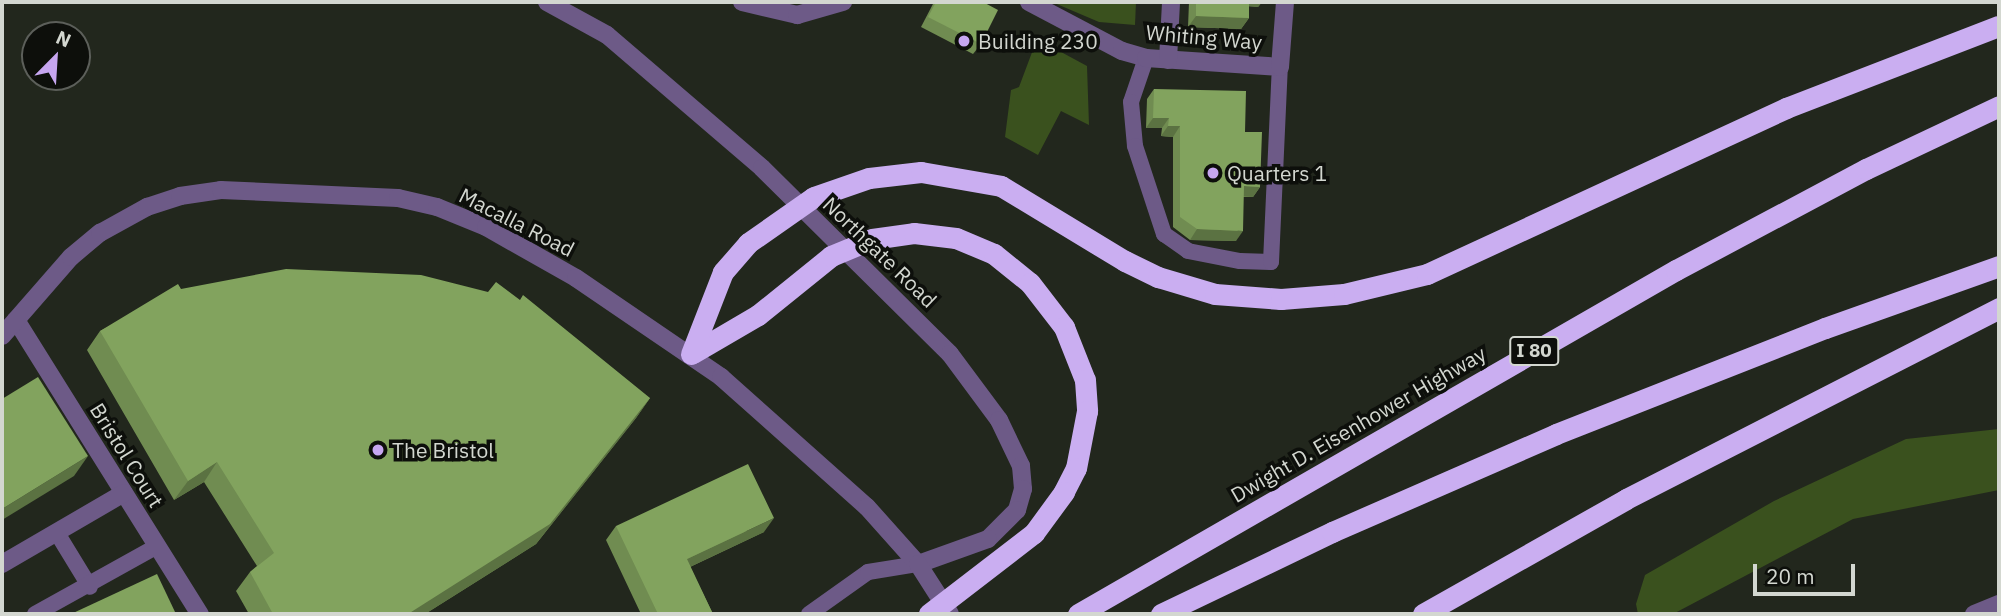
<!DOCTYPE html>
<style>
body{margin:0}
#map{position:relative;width:2001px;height:616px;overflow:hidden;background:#22271d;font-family:"IBM Plex Sans",sans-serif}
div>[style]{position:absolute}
.green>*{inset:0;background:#3a511e}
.service>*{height:16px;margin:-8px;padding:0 8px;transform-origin:8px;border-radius:8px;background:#6d5a87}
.minor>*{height:18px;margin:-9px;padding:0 9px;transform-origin:9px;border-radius:9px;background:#6d5a87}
.tertiary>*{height:18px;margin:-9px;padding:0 9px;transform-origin:9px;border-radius:9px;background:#6d5a87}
.motorway>*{height:21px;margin:-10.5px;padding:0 10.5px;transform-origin:10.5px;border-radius:10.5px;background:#caaef1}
.wall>*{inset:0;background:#708c51}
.shaded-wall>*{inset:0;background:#5b7242}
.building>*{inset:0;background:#82a35e}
.dots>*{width:19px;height:19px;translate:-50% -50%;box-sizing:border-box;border:4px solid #0d0f0b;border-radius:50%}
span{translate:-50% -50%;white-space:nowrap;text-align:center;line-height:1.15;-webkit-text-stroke:7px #0d0f0b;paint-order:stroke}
.shield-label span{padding:2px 5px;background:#0d0f0b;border:2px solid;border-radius:5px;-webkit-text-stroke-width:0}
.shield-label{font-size:19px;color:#d3d7d0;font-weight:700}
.street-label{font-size:21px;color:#d3d7d0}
.poi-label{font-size:21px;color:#d3d7d0}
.left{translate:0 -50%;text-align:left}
.frame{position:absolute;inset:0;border:4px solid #d3d7d0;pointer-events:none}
.north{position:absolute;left:21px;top:21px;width:70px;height:70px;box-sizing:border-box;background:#0d0f0b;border:2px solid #5c5f5a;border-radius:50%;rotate:24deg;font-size:19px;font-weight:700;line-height:28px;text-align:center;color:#d3d7d0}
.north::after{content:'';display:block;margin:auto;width:24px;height:32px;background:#c6a6f0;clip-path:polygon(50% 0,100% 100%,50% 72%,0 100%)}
.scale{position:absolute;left:1753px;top:564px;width:102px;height:32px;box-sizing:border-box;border:4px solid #d3d7d0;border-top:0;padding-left:9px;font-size:21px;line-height:24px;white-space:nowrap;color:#d3d7d0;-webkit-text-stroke:5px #0d0f0b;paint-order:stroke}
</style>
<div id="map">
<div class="green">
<i style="clip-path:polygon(1052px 2px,1136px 2px,1135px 25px,1099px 22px)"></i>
<i style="clip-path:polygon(1037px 39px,1087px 66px,1089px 125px,1061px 111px,1038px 155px,1005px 137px,1011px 90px,1019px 87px)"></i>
<i style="clip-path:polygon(1999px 429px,1999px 490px,1853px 519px,1673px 614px,1638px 614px,1636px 604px,1645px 575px,1774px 501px,1906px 439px)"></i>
</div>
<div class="service">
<i style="left:1146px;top:58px;width:46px;rotate:108.8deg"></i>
<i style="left:1131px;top:102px;width:44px;rotate:84.8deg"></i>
<i style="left:1135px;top:146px;width:93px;rotate:71.8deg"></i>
<i style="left:1164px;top:234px;width:29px;rotate:35deg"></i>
<i style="left:1188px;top:251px;width:53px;rotate:10.9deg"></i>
<i style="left:1240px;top:261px;width:31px;rotate:2deg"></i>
<i style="left:1271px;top:262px;width:195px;rotate:-87.4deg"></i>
<i style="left:57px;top:533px;width:63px;rotate:58.6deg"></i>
<i style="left:35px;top:614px;width:140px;rotate:-29.1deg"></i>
<i style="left:809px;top:614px;width:72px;rotate:-35.4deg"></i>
<i style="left:868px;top:572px;width:51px;rotate:-9.1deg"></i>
</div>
<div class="minor">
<i style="left:547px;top:2px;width:68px;rotate:28.8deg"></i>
<i style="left:607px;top:35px;width:204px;rotate:40.6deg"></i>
<i style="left:762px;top:168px;width:264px;rotate:44.7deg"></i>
<i style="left:950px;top:354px;width:82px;rotate:53.4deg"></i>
<i style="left:999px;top:420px;width:51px;rotate:64.4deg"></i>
<i style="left:1021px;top:466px;width:23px;rotate:85deg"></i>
<i style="left:1023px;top:489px;width:22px;rotate:106deg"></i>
<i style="left:1017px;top:510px;width:41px;rotate:135deg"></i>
<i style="left:988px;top:539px;width:74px;rotate:160.3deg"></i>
<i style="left:742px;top:2px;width:57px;rotate:13.3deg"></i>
<i style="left:797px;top:15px;width:48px;rotate:-15.8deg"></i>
<i style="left:1029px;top:2px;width:105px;rotate:27.8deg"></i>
<i style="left:1122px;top:51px;width:25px;rotate:16deg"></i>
<i style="left:1146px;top:58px;width:134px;rotate:3.8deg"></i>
<i style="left:1280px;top:67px;width:65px;rotate:-85.6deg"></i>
<i style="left:1168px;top:60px;width:58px;rotate:-87deg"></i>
<i style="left:16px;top:320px;width:347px;rotate:58deg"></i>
<i style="left:2px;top:564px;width:141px;rotate:-30.2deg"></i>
<i style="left:1974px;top:614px;width:27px;rotate:-22deg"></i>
</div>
<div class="tertiary">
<i style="left:2px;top:336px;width:105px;rotate:-48.9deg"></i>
<i style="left:71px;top:257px;width:38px;rotate:-40deg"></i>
<i style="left:100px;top:233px;width:54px;rotate:-29deg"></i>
<i style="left:147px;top:207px;width:35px;rotate:-18deg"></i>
<i style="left:180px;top:196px;width:41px;rotate:-8.3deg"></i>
<i style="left:221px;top:190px;width:177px;rotate:2.6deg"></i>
<i style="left:398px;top:198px;width:40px;rotate:13deg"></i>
<i style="left:437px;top:207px;width:53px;rotate:22.2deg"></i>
<i style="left:486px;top:227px;width:103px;rotate:29.5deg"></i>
<i style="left:576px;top:278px;width:176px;rotate:34.3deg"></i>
<i style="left:721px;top:377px;width:195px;rotate:41.7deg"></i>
<i style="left:867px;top:507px;width:76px;rotate:48.2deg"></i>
<i style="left:918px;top:564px;width:59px;rotate:57.4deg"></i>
</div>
<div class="motorway">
<i style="left:693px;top:353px;width:75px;rotate:-30.3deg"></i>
<i style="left:758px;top:315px;width:94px;rotate:-38.9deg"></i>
<i style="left:831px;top:256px;width:44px;rotate:-22.5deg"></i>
<i style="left:872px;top:239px;width:42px;rotate:-8.1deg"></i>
<i style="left:914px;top:233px;width:42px;rotate:6.8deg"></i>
<i style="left:956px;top:238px;width:41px;rotate:22.8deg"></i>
<i style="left:994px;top:254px;width:46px;rotate:38.9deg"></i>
<i style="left:1030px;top:283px;width:56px;rotate:52.3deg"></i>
<i style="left:1064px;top:327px;width:57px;rotate:68.4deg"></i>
<i style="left:1085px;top:380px;width:31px;rotate:86deg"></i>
<i style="left:1087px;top:411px;width:58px;rotate:100.9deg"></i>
<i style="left:1076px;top:468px;width:27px;rotate:117deg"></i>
<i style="left:1064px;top:492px;width:51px;rotate:126.2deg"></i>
<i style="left:1034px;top:533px;width:133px;rotate:142.4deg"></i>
<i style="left:691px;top:354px;width:88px;rotate:-68.7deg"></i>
<i style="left:723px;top:272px;width:38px;rotate:-49deg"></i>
<i style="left:748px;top:243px;width:80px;rotate:-34.9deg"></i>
<i style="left:814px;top:197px;width:58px;rotate:-19.1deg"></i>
<i style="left:869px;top:178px;width:52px;rotate:-6.6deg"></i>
<i style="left:921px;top:172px;width:81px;rotate:9.9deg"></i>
<i style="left:1001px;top:186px;width:145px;rotate:31.2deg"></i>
<i style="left:1125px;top:261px;width:37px;rotate:26deg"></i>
<i style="left:1158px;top:277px;width:59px;rotate:16.6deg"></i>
<i style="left:1215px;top:294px;width:66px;rotate:4.3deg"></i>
<i style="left:1281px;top:299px;width:63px;rotate:-4.5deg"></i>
<i style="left:1344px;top:294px;width:85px;rotate:-13.5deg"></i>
<i style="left:1427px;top:274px;width:396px;rotate:-24.8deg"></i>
<i style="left:1786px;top:108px;width:228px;rotate:-21.1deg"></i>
<i style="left:1078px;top:614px;width:690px;rotate:-29.91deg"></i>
<i style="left:1676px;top:270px;width:215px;rotate:-28deg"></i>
<i style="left:1866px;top:169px;width:147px;rotate:-25.3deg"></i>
<i style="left:1161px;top:614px;width:190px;rotate:-25.6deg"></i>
<i style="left:1332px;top:532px;width:244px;rotate:-23.6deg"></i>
<i style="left:1556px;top:434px;width:289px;rotate:-21.5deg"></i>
<i style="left:1825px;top:328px;width:185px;rotate:-19.6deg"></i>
<i style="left:1423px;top:614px;width:233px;rotate:-29.5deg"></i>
<i style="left:1626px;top:499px;width:419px;rotate:-27.1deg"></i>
</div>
<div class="wall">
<i style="clip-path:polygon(934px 2px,983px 2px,981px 44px,973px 54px,921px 27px)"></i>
<i style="clip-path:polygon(1189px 2px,1262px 2px,1258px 7px,1249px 6px,1249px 18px,1241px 29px,1188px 27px)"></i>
<i style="clip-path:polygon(1154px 89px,1245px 132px,1260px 187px,1253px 197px,1243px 197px,1236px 241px,1190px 240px,1173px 227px,1173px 137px,1161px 136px,1162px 128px,1146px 128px,1147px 99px)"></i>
<i style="clip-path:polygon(181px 289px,650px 398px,636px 418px,536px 544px,425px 614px,249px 614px,236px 591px,250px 572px,257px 566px,204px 482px,174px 500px,87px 350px,100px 331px)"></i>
<i style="clip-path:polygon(616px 526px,764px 532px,690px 567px,713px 614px,641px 614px,606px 540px)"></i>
</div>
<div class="shaded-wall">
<i style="clip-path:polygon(1245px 2px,1262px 2px,1258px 7px,1242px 6px)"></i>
<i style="clip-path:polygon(1196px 16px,1249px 18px,1241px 29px,1188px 27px)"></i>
<i style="clip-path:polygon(1153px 118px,1169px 118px,1162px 128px,1146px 128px)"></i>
<i style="clip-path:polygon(1168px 126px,1180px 126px,1173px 137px,1161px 136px)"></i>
<i style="clip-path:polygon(1244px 186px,1260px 187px,1253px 197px,1236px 196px)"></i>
<i style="clip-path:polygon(1197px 229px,1243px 231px,1236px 241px,1190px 240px)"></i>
<i style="clip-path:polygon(650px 398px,636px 418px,536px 544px,425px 614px,408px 614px)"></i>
<i style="clip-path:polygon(88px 456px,74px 476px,2px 520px,2px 509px)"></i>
<i style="clip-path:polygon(217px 462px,204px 482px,174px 500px,188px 481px)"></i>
<i style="clip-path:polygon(774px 518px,764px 532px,677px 573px,687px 559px)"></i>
</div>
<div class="building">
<i style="clip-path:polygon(936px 2px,983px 2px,998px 10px,981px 44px,928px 17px)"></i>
<i style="clip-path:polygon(1196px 2px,1249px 2px,1249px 18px,1196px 16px)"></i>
<i style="clip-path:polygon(1154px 89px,1246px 91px,1245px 132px,1262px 132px,1260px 187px,1244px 186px,1243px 231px,1197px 229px,1180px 217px,1180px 126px,1168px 126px,1169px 118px,1153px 118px)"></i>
<i style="clip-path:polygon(286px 269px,421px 275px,488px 292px,496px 282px,520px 300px,523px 295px,650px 398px,550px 524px,408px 614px,273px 614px,250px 572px,274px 553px,217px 462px,188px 481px,100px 331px,178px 284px,181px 289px)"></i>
<i style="clip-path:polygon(38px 377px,88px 456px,2px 509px,2px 399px)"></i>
<i style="clip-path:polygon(748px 464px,774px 518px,687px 559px,713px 614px,658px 614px,616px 526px)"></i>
<i style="clip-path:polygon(157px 574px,176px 614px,71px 614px)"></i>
</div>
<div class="dots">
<i style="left:964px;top:41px;background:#c6a6f0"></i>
<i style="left:1213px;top:173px;background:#c6a6f0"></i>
<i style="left:378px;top:450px;background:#c6a6f0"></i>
</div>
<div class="shield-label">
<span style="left:1534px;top:351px">I 80</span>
</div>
<div class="street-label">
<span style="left:1204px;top:37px;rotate:5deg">Whiting Way</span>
<span style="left:517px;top:222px;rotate:27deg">Macalla Road</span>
<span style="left:880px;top:252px;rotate:44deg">Northgate Road</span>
<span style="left:1358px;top:424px;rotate:-30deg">Dwight D. Eisenhower Highway</span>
<span style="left:127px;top:455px;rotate:58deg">Bristol Court</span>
</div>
<div class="poi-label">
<span class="left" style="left:978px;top:41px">Building 230</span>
<span class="left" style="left:1227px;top:173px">Quarters 1</span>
<span class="left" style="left:392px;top:450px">The Bristol</span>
</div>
<div class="frame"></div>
<div class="north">N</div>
<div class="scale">20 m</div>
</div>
